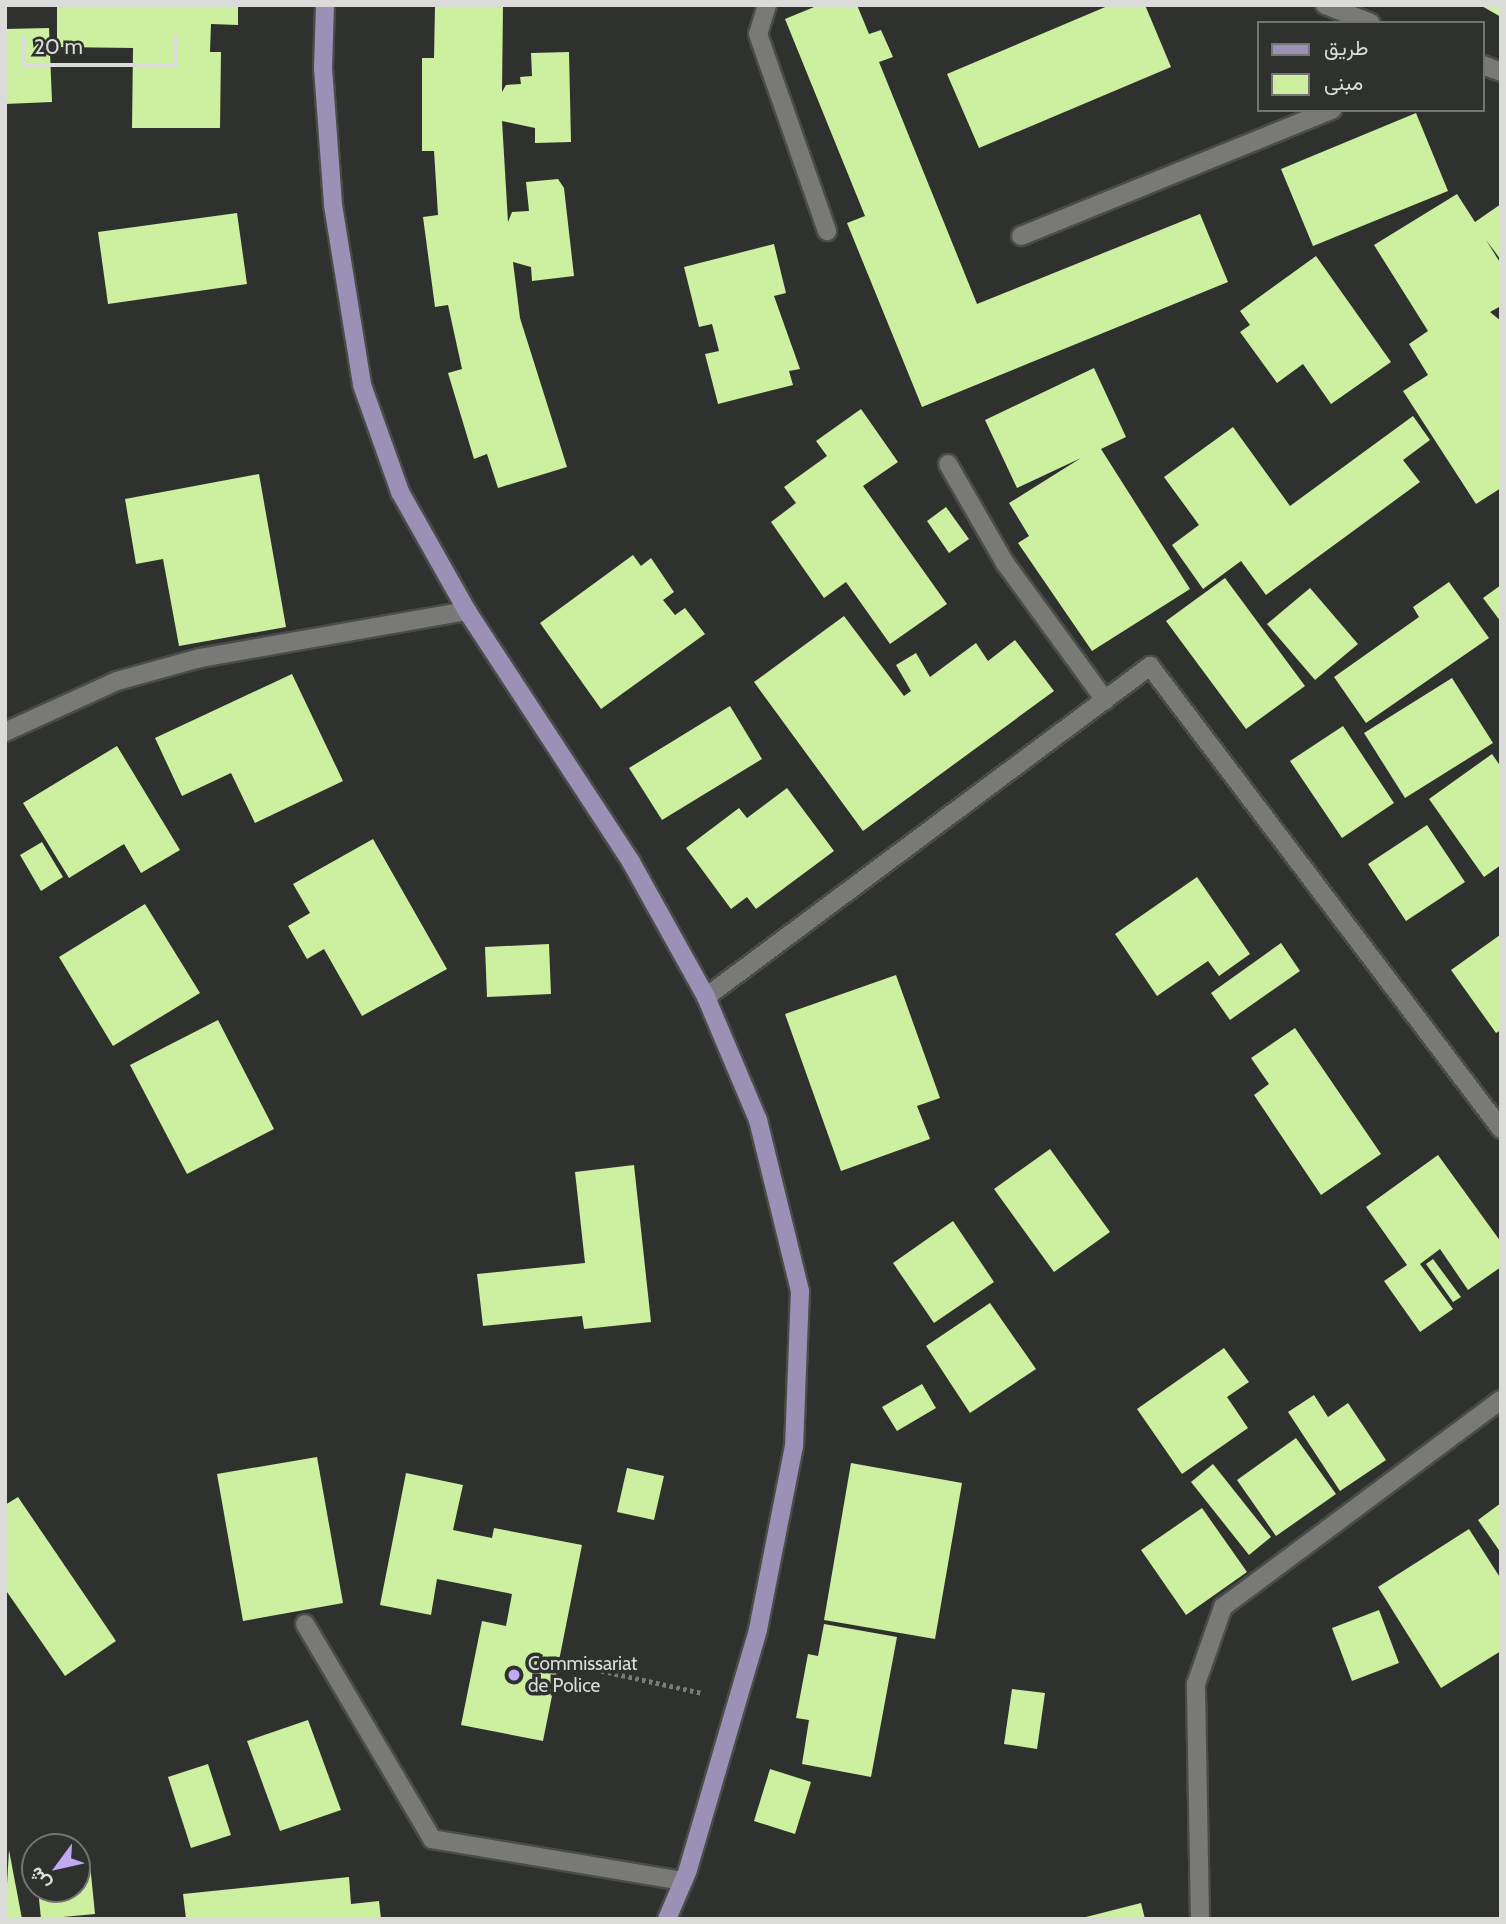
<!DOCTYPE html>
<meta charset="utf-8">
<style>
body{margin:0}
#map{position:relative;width:1506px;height:1924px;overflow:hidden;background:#2f312e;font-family:Cabin,Vazirmatn,sans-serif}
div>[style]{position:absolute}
.building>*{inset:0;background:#ccefa0}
.path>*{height:4.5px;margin-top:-2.25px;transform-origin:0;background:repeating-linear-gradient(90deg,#7a7c79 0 3.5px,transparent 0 7px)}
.roads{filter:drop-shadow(2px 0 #4a4c49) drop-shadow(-2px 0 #4a4c49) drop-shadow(0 2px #4a4c49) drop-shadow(0 -2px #4a4c49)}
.lane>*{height:18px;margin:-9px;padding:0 9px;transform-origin:9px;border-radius:9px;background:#797a77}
.street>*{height:18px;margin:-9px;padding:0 9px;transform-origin:9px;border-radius:9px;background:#797a77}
.primary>*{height:18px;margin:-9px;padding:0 9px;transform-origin:9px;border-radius:9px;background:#9b90b5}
.dots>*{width:19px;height:19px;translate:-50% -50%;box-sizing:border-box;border:4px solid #2f312e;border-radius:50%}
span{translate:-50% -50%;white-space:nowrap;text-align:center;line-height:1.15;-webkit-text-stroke:7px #2f312e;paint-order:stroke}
.poi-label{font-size:19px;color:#dbdcda}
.left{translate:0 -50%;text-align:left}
.frame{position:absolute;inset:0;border:7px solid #dbdcda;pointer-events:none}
.legend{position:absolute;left:1257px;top:21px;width:228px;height:91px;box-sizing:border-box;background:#2f312e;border:2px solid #747573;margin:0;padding:9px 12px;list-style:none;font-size:21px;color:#dbdcda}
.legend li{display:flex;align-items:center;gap:14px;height:35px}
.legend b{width:35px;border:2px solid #747573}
.north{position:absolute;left:21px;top:1833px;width:70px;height:70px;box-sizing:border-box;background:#2f312e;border:2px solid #747573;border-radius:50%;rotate:237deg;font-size:19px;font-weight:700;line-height:28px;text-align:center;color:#dbdcda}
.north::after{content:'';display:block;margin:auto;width:24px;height:32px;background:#c0a8f3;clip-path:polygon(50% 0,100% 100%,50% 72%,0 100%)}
.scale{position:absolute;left:21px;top:35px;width:156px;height:32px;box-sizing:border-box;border:4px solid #dbdcda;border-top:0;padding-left:9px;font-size:21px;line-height:24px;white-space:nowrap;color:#dbdcda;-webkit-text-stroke:5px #2f312e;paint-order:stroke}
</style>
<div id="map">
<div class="building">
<i style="clip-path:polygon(57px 5px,238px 5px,238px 25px,211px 24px,210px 52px,221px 52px,220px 128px,132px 128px,133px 48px,57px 47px)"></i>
<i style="clip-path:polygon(435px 5px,503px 5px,502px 92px,506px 85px,521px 84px,520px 77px,532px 76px,531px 53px,569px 52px,571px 142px,535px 143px,535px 128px,502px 121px,508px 222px,512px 212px,529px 211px,526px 182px,558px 179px,564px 188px,574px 276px,532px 281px,531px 267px,513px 262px,520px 318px,567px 467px,498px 488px,487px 454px,474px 459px,448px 373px,462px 369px,448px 305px,435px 307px,423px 217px,438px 215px,434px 151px,422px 151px,422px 58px,434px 58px)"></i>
<i style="clip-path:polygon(819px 5px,857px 5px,869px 34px,881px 30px,893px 57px,879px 62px,977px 304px,1200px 214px,1228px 282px,922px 407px,847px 223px,865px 216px,785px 19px)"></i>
<i style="clip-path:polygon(1110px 5px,1145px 5px,1171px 67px,979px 148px,947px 74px)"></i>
<i style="clip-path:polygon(1480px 5px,1501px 5px,1501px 17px)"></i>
<i style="clip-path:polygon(49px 28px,52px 102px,5px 104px,5px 29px)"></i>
<i style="clip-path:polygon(1416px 113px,1448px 191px,1313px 246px,1281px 169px)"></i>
<i style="clip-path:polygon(1457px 194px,1475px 222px,1501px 204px,1501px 260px,1486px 240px,1501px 264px,1501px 306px,1490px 312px,1501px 321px,1501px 488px,1476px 504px,1403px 391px,1428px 375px,1409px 344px,1428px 331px,1374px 245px)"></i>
<i style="clip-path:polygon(237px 213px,247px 284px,108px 304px,98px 232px)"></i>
<i style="clip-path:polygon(774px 244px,786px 293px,774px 296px,800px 369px,789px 371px,793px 385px,718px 404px,705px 354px,719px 351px,712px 324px,699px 327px,684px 267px)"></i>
<i style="clip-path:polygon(1316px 256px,1391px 362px,1331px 404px,1303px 364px,1277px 383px,1240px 332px,1250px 325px,1240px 311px)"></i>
<i style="clip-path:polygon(1094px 368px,1126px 437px,1101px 449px,1190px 589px,1092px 651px,1018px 543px,1029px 536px,1009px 503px,1081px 458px,1017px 488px,985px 420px)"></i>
<i style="clip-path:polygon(861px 409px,898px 462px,863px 486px,947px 604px,890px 644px,846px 582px,824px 598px,771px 522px,796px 503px,784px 487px,827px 456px,816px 441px)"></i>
<i style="clip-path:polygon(1413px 416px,1430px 440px,1403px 460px,1420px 482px,1266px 595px,1241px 561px,1203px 589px,1172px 545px,1199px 525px,1164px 477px,1233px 427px,1290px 506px)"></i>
<i style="clip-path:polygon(259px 474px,286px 627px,179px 646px,163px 559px,136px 564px,125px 499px)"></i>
<i style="clip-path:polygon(946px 507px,969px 539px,949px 553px,927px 521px)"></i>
<i style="clip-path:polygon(633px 555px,641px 566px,651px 558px,674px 592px,663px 600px,675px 615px,685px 608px,705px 634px,601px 709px,540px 623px)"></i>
<i style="clip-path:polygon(1225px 578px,1305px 686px,1246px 729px,1166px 621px)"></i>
<i style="clip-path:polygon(1449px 582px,1489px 638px,1366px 723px,1334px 677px,1419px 617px,1413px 607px)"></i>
<i style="clip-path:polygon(1501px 585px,1501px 622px,1483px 598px)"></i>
<i style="clip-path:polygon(1310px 588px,1358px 644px,1315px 680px,1267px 624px)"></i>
<i style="clip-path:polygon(844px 616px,904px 696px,911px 691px,896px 665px,916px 653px,930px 677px,976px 643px,988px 661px,1015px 640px,1054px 691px,863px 831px,754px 682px)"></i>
<i style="clip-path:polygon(292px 674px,343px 781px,255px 823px,231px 773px,182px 796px,155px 738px)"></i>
<i style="clip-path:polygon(1452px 678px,1493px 743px,1405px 798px,1364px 733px)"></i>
<i style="clip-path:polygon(730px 706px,762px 759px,662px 820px,629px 768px)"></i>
<i style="clip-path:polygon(1343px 726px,1394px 803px,1342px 838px,1290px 761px)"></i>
<i style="clip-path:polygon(117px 746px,180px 850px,141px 873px,124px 844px,69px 878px,23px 803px)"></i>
<i style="clip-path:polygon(1492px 754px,1501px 767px,1501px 865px,1484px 877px,1429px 799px)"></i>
<i style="clip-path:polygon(787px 788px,834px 851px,756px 909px,747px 897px,731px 909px,686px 848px,739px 808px,747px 818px)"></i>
<i style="clip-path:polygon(1427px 825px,1465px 882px,1406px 921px,1368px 864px)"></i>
<i style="clip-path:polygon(373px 839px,447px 969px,362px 1016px,324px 949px,307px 959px,288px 926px,310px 913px,293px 884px)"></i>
<i style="clip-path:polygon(42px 842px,63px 877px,41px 891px,20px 855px)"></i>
<i style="clip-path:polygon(1197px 877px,1250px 954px,1219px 976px,1208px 961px,1157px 996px,1115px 934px)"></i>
<i style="clip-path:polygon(145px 904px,200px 993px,113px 1046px,59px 957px)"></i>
<i style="clip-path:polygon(1500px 935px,1501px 1030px,1496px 1033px,1451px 970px)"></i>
<i style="clip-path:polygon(1281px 943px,1300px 971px,1230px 1020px,1211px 993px)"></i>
<i style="clip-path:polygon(549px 944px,551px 994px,487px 997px,485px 947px)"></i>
<i style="clip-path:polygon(896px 975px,940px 1098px,917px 1106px,930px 1139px,841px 1171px,785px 1014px)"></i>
<i style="clip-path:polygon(218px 1020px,274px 1129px,187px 1174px,130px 1065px)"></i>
<i style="clip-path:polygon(1295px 1028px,1381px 1154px,1321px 1195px,1254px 1095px,1269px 1084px,1251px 1058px)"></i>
<i style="clip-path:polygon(1050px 1149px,1110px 1232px,1054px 1272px,994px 1189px)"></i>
<i style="clip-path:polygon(1438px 1155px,1501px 1242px,1501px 1267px,1468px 1290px,1440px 1249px,1420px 1264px,1453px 1309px,1420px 1332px,1384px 1281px,1407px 1265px,1366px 1207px)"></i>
<i style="clip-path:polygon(634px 1165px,651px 1322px,584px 1329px,582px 1316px,483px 1326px,477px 1274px,585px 1263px,575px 1172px)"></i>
<i style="clip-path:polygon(953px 1221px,994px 1282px,934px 1323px,893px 1263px)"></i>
<i style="clip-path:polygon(1433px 1259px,1461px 1297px,1453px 1302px,1426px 1264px)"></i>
<i style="clip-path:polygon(990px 1303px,1036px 1369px,970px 1413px,926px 1346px)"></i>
<i style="clip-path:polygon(1224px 1348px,1249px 1382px,1227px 1397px,1248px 1428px,1182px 1474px,1137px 1409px)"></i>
<i style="clip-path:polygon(922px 1384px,936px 1408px,897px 1431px,882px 1407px)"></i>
<i style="clip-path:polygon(1314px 1395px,1328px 1417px,1348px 1403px,1386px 1460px,1340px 1491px,1288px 1412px)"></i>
<i style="clip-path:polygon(1296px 1438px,1336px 1494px,1276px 1536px,1237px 1480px)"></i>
<i style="clip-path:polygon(317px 1457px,343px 1603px,243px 1621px,217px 1474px)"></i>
<i style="clip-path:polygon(851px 1463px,962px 1483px,935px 1639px,824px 1620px)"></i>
<i style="clip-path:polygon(1213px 1464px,1271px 1537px,1249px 1555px,1191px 1482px)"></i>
<i style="clip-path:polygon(627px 1468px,664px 1476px,654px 1520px,617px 1512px)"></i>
<i style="clip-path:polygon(406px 1473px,463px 1485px,453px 1530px,492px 1538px,494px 1528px,582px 1545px,543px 1741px,461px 1725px,482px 1621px,506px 1626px,512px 1594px,437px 1579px,431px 1615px,380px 1605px)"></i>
<i style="clip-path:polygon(18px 1497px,116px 1641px,65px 1676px,5px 1589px,5px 1505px)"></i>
<i style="clip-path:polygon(1501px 1503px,1501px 1553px,1478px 1520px)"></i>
<i style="clip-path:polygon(1202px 1508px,1247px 1572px,1186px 1615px,1141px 1550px)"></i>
<i style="clip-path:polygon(1469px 1529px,1501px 1579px,1501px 1651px,1441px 1688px,1378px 1587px)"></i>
<i style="clip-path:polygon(1379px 1610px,1399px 1663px,1352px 1681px,1332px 1628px)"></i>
<i style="clip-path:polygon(824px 1624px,897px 1637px,871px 1777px,802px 1764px,809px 1720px,796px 1718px,808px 1654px,818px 1656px)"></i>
<i style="clip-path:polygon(1012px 1689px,1045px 1693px,1037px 1749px,1004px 1744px)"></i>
<i style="clip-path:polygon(308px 1720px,341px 1810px,280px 1831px,247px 1741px)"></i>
<i style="clip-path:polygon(208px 1764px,231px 1835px,191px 1848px,168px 1777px)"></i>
<i style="clip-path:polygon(770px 1769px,811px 1782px,795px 1834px,754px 1821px)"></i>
<i style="clip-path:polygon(9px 1850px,22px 1919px,5px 1919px)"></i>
<i style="clip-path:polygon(90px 1864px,95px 1914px,41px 1919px,38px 1889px,77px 1889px,77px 1866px)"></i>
<i style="clip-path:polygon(349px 1877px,351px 1904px,379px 1901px,381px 1919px,186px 1919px,183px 1894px)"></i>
<i style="clip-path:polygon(1141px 1903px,1145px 1919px,1082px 1919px,1082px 1918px)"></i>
</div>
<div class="path">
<i style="left:567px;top:1663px;width:138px;rotate:12.5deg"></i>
</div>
<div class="roads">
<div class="lane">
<i style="left:1021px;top:236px;width:336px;rotate:-22.1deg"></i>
<i style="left:305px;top:1624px;width:250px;rotate:59.4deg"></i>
<i style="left:432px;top:1839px;width:255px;rotate:9.5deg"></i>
</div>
<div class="street">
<i style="left:767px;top:5px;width:30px;rotate:107deg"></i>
<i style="left:758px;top:34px;width:209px;rotate:70.7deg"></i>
<i style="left:1325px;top:5px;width:49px;rotate:21.4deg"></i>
<i style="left:1483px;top:65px;width:19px;rotate:21deg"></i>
<i style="left:948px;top:464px;width:114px;rotate:60.1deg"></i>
<i style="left:1005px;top:563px;width:170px;rotate:53.9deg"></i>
<i style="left:5px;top:732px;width:123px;rotate:-24.5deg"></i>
<i style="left:117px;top:681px;width:86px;rotate:-15.5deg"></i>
<i style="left:200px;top:658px;width:271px;rotate:-10deg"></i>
<i style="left:706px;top:997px;width:554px;rotate:-36.7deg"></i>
<i style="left:1150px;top:666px;width:581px;rotate:52.83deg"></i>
<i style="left:1200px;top:1919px;width:235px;rotate:-91deg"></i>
<i style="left:1196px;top:1684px;width:82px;rotate:-70.7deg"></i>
<i style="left:1223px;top:1607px;width:347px;rotate:-36.7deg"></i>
</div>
<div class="primary">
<i style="left:325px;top:5px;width:63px;rotate:91.8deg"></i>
<i style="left:323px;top:68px;width:137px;rotate:85.8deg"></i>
<i style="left:333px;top:205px;width:182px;rotate:80.8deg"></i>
<i style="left:362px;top:385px;width:114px;rotate:70.4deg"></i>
<i style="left:400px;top:492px;width:137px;rotate:60.6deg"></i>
<i style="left:467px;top:611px;width:300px;rotate:56.8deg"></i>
<i style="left:631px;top:862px;width:154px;rotate:60.9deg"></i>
<i style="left:706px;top:997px;width:134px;rotate:67.1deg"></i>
<i style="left:758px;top:1120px;width:176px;rotate:76.2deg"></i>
<i style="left:800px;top:1291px;width:155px;rotate:92.2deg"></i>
<i style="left:794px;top:1446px;width:187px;rotate:101.1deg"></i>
<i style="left:758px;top:1630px;width:250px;rotate:106.3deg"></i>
<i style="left:688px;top:1870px;width:53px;rotate:113.2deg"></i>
</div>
</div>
<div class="dots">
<i style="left:514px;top:1675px;background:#c0a8f3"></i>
</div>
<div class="poi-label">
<span class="left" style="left:528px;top:1675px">Commissariat<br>de Police</span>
</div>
<div class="frame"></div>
<ul class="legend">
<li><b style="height:9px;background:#9b90b5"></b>طريق</li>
<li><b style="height:19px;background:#ccefa0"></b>مبنى</li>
</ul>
<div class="north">ش</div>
<div class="scale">20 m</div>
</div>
